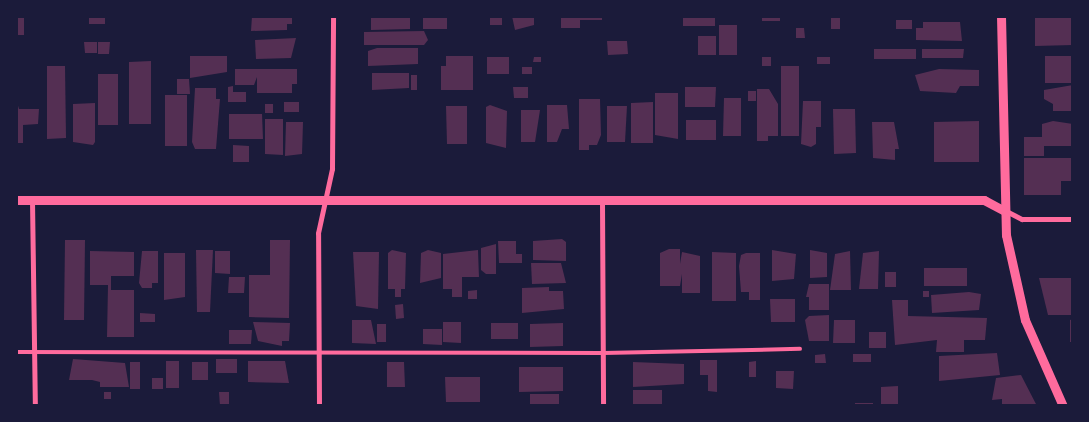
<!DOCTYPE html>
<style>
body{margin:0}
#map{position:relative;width:1089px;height:422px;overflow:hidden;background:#1b1b3a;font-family:"Noto Sans",sans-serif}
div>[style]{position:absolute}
.building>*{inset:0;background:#542f53}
.service>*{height:4px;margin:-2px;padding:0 2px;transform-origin:2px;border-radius:2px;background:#ff6b9d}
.minor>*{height:5px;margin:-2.5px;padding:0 2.5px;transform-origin:2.5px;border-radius:2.5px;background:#ff6b9d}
.tertiary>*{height:9px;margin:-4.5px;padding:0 4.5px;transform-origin:4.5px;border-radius:4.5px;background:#ff6b9d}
span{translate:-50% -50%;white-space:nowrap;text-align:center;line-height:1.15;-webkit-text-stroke:4px #1b1b3a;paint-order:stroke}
.frame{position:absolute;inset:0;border:18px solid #1b1b3a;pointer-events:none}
</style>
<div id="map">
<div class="building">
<i style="clip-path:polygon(16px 16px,24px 16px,24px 35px,16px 35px)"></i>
<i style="clip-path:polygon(89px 16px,105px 16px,105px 24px,89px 24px)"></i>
<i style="clip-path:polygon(252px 16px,292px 16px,292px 24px,287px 24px,287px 30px,251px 31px)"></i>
<i style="clip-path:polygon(371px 16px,410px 16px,410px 29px,371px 30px)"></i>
<i style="clip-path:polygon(423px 16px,447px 16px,447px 29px,423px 29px)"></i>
<i style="clip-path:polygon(490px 16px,502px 16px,502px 25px,490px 25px)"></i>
<i style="clip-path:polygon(512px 16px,534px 16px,534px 25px,515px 30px)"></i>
<i style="clip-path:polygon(561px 16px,602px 16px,602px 20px,580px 20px,580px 28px,561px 28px)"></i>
<i style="clip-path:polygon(683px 16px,715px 16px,715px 26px,683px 26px)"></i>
<i style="clip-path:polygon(762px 16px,780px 16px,780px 21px,762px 21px)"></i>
<i style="clip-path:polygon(831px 16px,840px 16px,840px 29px,831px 29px)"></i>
<i style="clip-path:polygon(1035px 18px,1073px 18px,1073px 45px,1035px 46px)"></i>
<i style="clip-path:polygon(896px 20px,912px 20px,912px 29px,896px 29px)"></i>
<i style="clip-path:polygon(923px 22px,960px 22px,962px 41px,916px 40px,916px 28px,923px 28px)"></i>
<i style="clip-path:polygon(719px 25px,737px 25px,737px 55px,719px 55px)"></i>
<i style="clip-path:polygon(796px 28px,804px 28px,805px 38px,796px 38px)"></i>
<i style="clip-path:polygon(424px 31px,428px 40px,424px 45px,364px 45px,364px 32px)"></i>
<i style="clip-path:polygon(698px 36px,716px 36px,716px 55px,698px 55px)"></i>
<i style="clip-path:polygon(296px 38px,291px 58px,256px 59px,255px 40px)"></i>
<i style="clip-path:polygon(607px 41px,627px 41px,628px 54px,608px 55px)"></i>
<i style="clip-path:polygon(84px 42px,97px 42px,97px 53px,85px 53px)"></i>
<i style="clip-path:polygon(98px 42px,110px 42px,109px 54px,98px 54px)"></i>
<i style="clip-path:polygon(377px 48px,418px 48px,418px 64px,368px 66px,368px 51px)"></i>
<i style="clip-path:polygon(874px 49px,916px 49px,916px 59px,874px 59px)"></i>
<i style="clip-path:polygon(922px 49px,964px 49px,963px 58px,922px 58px)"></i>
<i style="clip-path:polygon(190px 56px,227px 56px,227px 72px,190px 78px)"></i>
<i style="clip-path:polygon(446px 56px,473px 56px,473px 90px,441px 90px,441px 66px,446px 66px)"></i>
<i style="clip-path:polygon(1045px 56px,1073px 56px,1073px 83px,1045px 83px)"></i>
<i style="clip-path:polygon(487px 57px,509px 57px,509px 74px,487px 74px)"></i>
<i style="clip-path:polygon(534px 57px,541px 57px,541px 62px,533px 62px)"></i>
<i style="clip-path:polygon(762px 57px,771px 57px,771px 66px,762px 66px)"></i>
<i style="clip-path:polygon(817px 57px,830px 57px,830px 64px,817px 64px)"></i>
<i style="clip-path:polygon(151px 61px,151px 124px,129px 124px,129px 62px)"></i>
<i style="clip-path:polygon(47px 66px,65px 66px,66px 138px,47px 139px)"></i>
<i style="clip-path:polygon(781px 66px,799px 66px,799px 136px,781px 136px)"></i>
<i style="clip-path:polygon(522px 67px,532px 67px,532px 74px,522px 74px)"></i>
<i style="clip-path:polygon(235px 69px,297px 69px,297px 84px,292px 84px,292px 93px,257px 93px,257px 77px,254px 85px,235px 85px)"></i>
<i style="clip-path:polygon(939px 69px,979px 70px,979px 86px,960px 86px,956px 93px,920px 91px,915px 75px)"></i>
<i style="clip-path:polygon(372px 73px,409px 73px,409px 88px,372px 90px)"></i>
<i style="clip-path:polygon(98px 74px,118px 74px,118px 125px,98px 125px)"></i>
<i style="clip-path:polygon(411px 75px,417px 75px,417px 90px,411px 90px)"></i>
<i style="clip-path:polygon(177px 79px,189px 79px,190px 94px,177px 94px)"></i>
<i style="clip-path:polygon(1073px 85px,1073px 111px,1053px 111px,1053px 104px,1044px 99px,1044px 90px)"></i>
<i style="clip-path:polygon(233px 86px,233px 92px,246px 92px,246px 102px,228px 102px,228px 87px)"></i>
<i style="clip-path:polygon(513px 87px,528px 87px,528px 98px,514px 98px)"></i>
<i style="clip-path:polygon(685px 87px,716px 87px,715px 107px,685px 107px)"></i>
<i style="clip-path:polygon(195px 88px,216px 88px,216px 99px,220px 99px,216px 149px,195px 149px,192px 142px)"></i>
<i style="clip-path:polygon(757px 89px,769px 89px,778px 104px,778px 136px,768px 136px,768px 141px,757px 141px)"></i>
<i style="clip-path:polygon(748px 91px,756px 91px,756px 101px,748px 101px)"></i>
<i style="clip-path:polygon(655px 93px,678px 93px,678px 139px,655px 135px)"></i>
<i style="clip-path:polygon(165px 95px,187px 95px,187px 146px,165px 146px)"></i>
<i style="clip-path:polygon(724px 98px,741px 98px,741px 136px,723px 136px)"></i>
<i style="clip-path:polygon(16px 99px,19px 109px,39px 109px,38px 124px,23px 125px,23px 143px,16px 143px)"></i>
<i style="clip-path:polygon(579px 99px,600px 99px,601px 135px,597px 145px,589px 145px,589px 150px,579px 150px)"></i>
<i style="clip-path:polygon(803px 101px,821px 101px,821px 127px,816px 127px,816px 144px,811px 147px,801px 144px)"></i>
<i style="clip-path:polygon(284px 102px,299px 102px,299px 112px,284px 112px)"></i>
<i style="clip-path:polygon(653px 102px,653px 143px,631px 143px,631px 103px)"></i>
<i style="clip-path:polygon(95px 103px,95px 142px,93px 145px,73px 142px,73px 104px)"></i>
<i style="clip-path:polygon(265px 104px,273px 104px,273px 113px,265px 113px)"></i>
<i style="clip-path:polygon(490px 105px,507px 111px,506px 148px,486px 143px,486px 107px)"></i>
<i style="clip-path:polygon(547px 105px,567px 105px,569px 129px,562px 129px,557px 142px,547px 142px)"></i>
<i style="clip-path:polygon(446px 106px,467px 106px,467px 144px,447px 144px)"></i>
<i style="clip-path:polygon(607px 106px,627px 106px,625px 142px,607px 142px)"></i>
<i style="clip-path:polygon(833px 109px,855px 109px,856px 153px,834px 154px)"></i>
<i style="clip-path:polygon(521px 110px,540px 110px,535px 142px,521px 142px)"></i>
<i style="clip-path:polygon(229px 114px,262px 114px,263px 139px,229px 139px)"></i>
<i style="clip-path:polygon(265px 119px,283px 119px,283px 155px,265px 154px)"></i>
<i style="clip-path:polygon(686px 120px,716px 120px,716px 140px,686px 140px)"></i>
<i style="clip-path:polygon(979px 121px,979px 162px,934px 162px,934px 122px)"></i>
<i style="clip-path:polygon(1053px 121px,1073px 124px,1073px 146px,1044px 146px,1044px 156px,1024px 156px,1024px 137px,1042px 137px,1042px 124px)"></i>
<i style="clip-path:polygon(286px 122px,303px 122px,302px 154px,285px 156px)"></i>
<i style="clip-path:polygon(872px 122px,894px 122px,899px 149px,895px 149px,895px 160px,873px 158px)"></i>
<i style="clip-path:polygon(233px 145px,249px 146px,249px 162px,233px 162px)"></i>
<i style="clip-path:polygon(1024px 158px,1073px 158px,1073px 181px,1061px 181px,1061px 195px,1024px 195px)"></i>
<i style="clip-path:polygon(562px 239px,566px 242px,566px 261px,533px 260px,533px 241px)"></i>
<i style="clip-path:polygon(65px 240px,85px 240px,84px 320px,64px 320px)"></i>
<i style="clip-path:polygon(270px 240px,290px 240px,289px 318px,249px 317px,249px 275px,270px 275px)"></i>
<i style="clip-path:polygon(498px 241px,516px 241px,516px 254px,522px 254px,522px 263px,499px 263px)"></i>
<i style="clip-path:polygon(496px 244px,496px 274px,486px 274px,481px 270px,481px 248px)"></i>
<i style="clip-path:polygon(669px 249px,680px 249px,680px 264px,682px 252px,700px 256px,700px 293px,682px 293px,682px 274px,680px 286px,660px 286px,660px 253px)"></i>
<i style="clip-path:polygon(196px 250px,213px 250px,210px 312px,197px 312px)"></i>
<i style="clip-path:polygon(392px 250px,406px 253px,405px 289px,401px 289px,401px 297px,395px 297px,395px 289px,388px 289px,388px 253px)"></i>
<i style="clip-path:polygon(428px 250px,441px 253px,441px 278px,420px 283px,421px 253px)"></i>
<i style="clip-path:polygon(478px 250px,479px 277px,462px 277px,462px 297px,452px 297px,452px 289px,443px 289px,443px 254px)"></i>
<i style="clip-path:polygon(772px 250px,796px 254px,794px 279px,772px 281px)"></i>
<i style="clip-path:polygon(810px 250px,827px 253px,827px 277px,810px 278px)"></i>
<i style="clip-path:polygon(90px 251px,134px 252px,134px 276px,111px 276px,111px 290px,134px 290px,134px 337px,107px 337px,108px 285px,90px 285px)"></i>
<i style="clip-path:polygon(142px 251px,158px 251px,158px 283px,152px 283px,152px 288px,142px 288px,139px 283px)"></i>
<i style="clip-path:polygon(215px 251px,230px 251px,230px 274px,215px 273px)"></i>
<i style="clip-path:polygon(850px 251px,851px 290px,830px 290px,835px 254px)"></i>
<i style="clip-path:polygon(879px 251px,878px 289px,859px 289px,863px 253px)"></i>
<i style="clip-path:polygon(353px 252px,379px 252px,378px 309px,356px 306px)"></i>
<i style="clip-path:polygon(712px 252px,736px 253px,736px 301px,712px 301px)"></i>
<i style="clip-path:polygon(164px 253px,185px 253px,185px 297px,164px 300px)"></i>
<i style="clip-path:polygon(746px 253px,760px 253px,760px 300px,749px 300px,749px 292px,741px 292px,739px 266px,741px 255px)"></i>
<i style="clip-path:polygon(531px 263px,561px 263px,566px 283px,532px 284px)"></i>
<i style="clip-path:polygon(924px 268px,967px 268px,967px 286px,924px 286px)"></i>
<i style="clip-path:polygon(885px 272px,896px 272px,896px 287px,885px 287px)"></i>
<i style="clip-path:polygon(229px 277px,245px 277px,244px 293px,228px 293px)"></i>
<i style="clip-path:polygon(1039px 278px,1073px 278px,1073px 315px,1048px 315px)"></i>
<i style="clip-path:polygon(809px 284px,829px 284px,829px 310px,809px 310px,809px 297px,806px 297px)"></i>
<i style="clip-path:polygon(549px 287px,549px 291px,563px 291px,564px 309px,522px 313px,522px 288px)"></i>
<i style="clip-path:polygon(477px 290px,477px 299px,468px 299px,468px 291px)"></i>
<i style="clip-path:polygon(923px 291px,929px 291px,929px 297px,923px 297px)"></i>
<i style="clip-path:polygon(969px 292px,981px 294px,979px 310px,932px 313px,931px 295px)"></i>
<i style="clip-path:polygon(770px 299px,795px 299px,795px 322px,771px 322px)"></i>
<i style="clip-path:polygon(892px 300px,908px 300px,908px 316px,987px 318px,985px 340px,964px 340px,964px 352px,936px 352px,937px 340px,895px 345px)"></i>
<i style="clip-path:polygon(403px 304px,404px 318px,396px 319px,395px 305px)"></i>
<i style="clip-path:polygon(140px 313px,155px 314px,155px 322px,140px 322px)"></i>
<i style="clip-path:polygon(829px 315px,829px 341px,809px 341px,805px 320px,809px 316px)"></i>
<i style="clip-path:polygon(1073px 319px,1073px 342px,1070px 342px,1070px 320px)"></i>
<i style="clip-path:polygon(352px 320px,371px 320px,376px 344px,352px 343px)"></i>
<i style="clip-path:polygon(834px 320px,855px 320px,855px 343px,833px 343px)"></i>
<i style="clip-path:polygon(253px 322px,290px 323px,289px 341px,282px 341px,282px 346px,258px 341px)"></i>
<i style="clip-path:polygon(443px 322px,461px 322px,461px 343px,443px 342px)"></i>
<i style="clip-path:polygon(491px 323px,518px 323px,518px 339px,491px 339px)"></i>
<i style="clip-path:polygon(563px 323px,563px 346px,530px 347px,530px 324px)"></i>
<i style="clip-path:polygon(377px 324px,386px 324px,386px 342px,377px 342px)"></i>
<i style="clip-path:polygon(423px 329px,442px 329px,442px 345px,423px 344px)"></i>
<i style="clip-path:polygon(229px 330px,252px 330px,251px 344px,229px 344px)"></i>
<i style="clip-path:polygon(869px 332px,886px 332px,886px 348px,869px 348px)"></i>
<i style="clip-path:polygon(997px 353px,1000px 375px,939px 381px,939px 356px)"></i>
<i style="clip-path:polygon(825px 354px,826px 363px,815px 363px,815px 355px)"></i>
<i style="clip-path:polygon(853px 354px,871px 354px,871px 362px,853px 362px)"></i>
<i style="clip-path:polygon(73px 359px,125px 363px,129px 387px,100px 387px,100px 382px,92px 380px,69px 380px)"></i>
<i style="clip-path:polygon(216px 359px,237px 359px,237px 373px,216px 373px)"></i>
<i style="clip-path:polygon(700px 360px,717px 360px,717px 392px,708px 391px,708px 375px,700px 375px)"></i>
<i style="clip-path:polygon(166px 361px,179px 361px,179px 388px,166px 388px)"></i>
<i style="clip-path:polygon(248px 361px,285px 361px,289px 383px,248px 382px)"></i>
<i style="clip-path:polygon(756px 361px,756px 377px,749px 377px,749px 362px)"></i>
<i style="clip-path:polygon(130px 362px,140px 362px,140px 389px,130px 389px)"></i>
<i style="clip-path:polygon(192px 362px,208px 362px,208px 380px,192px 380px)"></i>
<i style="clip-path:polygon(387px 362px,404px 362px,405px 387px,387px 387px)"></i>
<i style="clip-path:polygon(633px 362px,684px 364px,684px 384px,633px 387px)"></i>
<i style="clip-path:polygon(519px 367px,563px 367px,563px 391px,519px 392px)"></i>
<i style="clip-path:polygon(776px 371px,794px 371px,793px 389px,776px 388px)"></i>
<i style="clip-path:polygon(1021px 375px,1037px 406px,1002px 406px,1002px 399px,992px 400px,996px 378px)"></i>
<i style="clip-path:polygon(445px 377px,480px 377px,480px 402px,446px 402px)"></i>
<i style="clip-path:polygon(152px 378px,163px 378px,163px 389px,152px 389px)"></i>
<i style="clip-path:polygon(898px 386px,898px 406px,881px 406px,881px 387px)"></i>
<i style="clip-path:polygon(633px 390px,662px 390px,662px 406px,633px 406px)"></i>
<i style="clip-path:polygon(104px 392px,111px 392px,111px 399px,104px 399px)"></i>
<i style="clip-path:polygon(219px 392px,229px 392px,229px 406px,220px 406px)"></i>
<i style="clip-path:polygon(530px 394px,559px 394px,559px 406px,530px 406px)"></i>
<i style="clip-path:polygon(855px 403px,873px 403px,873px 406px,855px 406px)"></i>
</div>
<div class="service">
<i style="left:16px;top:352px;width:587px;rotate:0.1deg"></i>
<i style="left:603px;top:353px;width:197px;rotate:-1.2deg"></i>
</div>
<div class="minor">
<i style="left:32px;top:200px;width:206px;rotate:89.2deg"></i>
<i style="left:602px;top:201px;width:205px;rotate:89.7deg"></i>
<i style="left:1006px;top:211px;width:18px;rotate:27deg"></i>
<i style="left:1022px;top:219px;width:51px"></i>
<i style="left:319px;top:406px;width:173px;rotate:-90.3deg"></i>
<i style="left:318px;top:233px;width:66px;rotate:-77.7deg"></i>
<i style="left:332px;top:169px;width:153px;rotate:-89.6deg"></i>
</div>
<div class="tertiary">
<i style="left:1001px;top:16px;width:219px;rotate:88.7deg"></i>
<i style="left:1006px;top:235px;width:87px;rotate:77.4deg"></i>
<i style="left:1025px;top:320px;width:94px;rotate:66.2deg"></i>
<i style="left:16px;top:200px;width:968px"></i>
<i style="left:984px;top:200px;width:21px;rotate:28deg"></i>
</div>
<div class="frame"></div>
</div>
